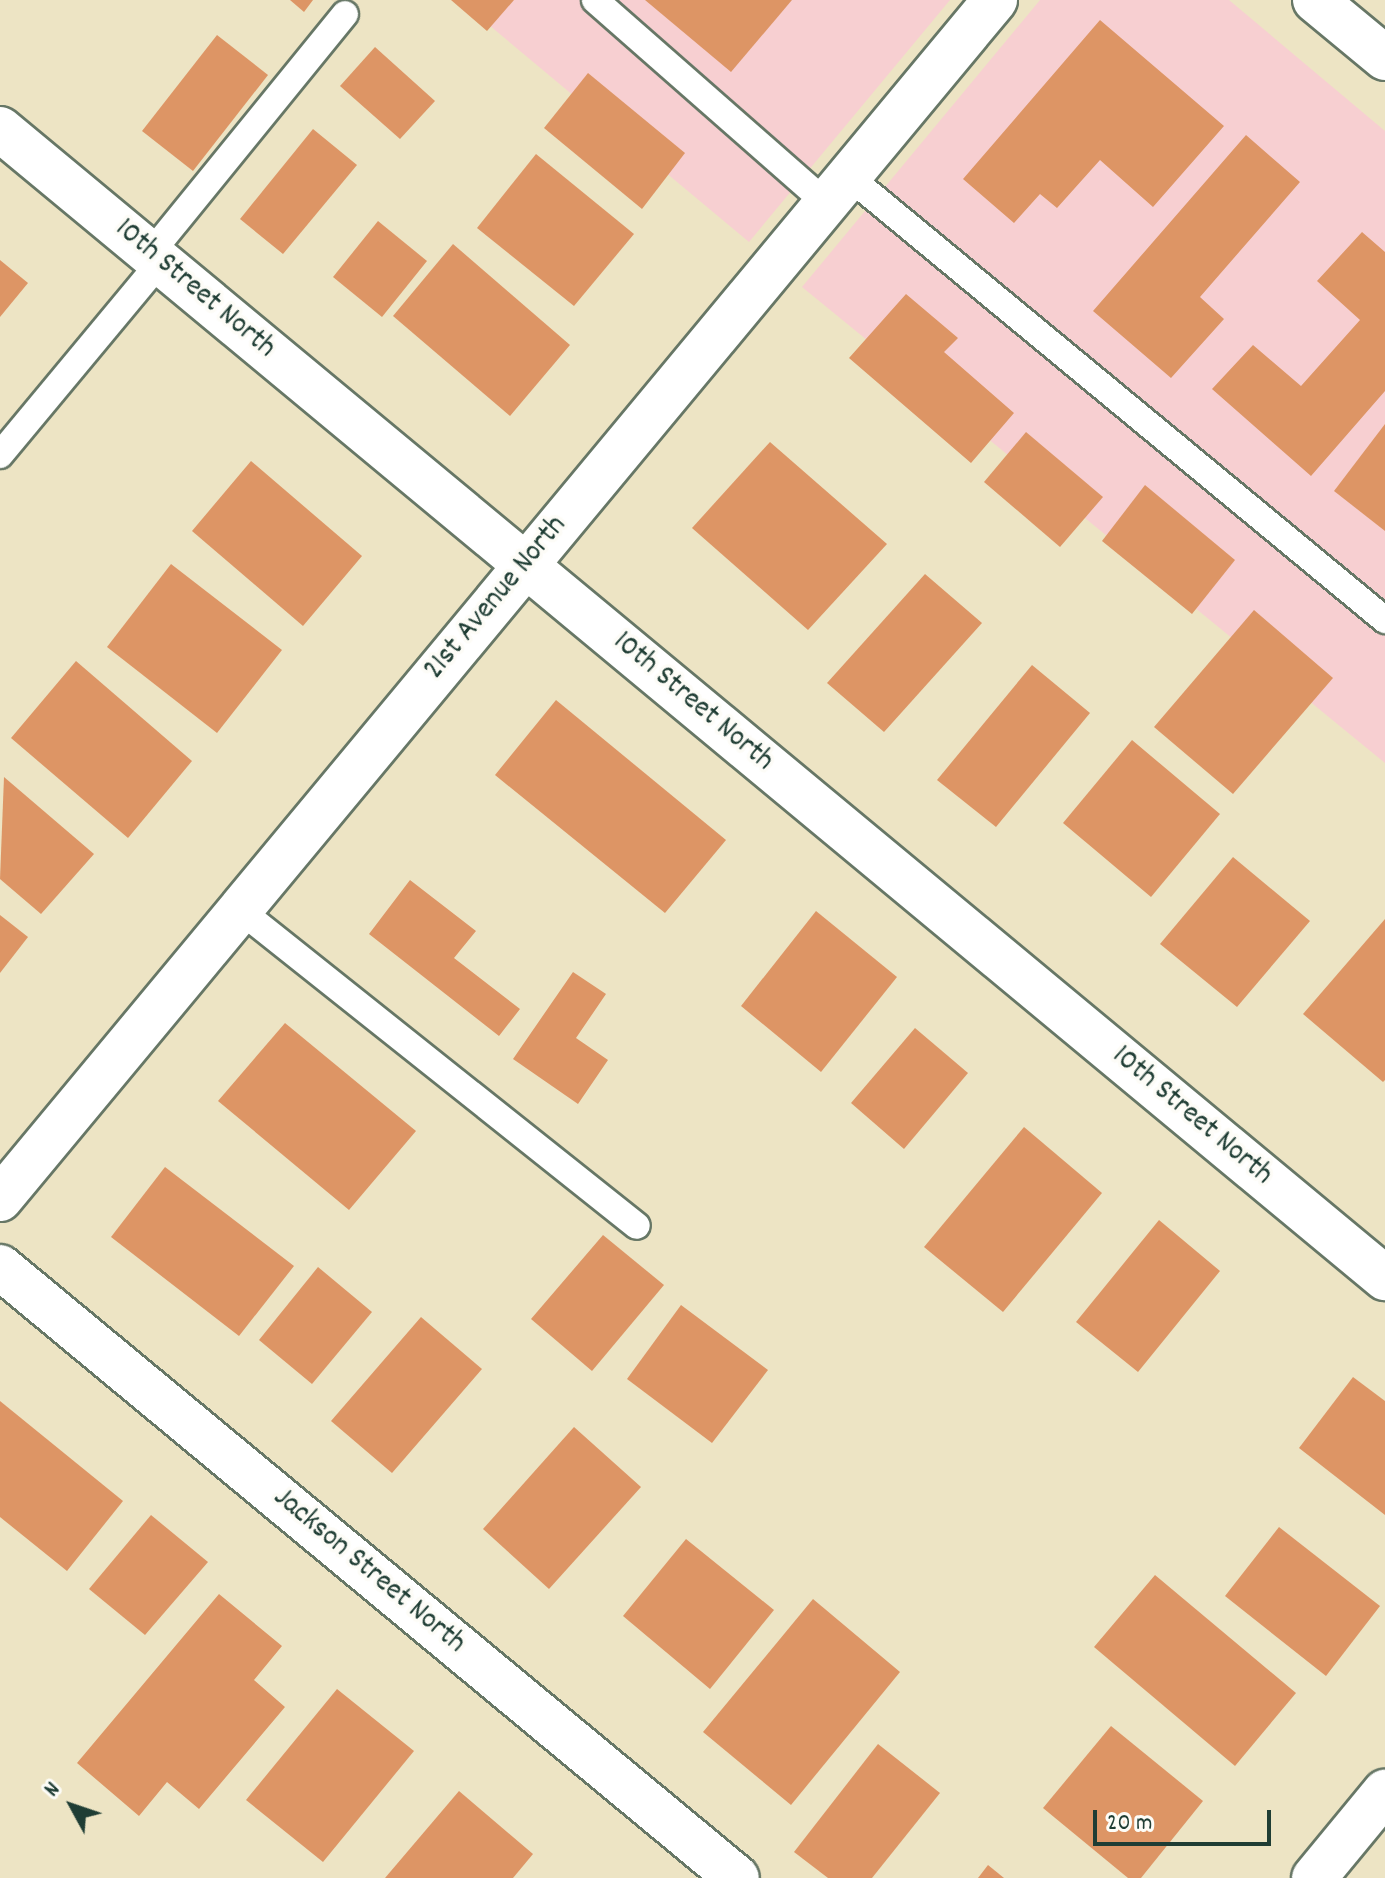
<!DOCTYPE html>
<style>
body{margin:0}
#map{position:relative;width:1385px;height:1878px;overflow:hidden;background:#ede4c4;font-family:Dekko,sans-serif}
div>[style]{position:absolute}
.built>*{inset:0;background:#f7cfd1}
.building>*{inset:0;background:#dd9565}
.roads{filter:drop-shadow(2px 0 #677766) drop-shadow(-2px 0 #677766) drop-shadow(0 2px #677766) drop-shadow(0 -2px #677766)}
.service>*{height:26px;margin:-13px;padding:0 13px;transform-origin:13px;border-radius:13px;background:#fff}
.minor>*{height:44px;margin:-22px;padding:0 22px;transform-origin:22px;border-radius:22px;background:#fff}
.secondary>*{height:44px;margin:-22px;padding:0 22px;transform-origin:22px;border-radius:22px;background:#fff}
span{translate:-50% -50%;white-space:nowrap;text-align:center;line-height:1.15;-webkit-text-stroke:7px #fdfcf7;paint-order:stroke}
.street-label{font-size:30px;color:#1f3d34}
.north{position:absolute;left:32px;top:1766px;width:80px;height:80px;-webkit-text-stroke:6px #fdfcf7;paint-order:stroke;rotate:310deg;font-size:22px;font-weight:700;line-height:32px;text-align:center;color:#1f3d34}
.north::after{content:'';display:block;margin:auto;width:28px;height:36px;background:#1f3d34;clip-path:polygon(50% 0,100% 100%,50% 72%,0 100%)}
.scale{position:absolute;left:1093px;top:1810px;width:178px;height:36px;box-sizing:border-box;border:4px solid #1f3d34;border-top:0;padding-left:10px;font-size:24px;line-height:28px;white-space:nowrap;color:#1f3d34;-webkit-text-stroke:6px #fdfcf7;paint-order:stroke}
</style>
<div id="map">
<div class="built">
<i style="clip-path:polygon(459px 0,950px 0,749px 242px)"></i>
<i style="clip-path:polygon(1040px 0,1229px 0,1385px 131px,1385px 763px,802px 287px)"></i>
</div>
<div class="building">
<i style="clip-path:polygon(290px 0,313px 0,304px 12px)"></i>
<i style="clip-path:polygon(451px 0,514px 0,487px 31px)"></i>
<i style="clip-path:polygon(645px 0,792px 0,731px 72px)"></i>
<i style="clip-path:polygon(1100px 20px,1224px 126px,1153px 207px,1100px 160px,1057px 208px,1040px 194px,1014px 223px,963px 179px)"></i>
<i style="clip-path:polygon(217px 35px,268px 75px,193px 171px,142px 131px)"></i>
<i style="clip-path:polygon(375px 47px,435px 101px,400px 139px,340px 86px)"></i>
<i style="clip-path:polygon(588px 73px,685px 153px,642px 209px,544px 128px)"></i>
<i style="clip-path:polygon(313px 129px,357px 165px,283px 254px,240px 219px)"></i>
<i style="clip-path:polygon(1246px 135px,1300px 182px,1200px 297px,1224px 319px,1171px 378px,1093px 311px)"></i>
<i style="clip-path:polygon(536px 154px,634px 234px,574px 306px,477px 228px)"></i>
<i style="clip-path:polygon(378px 221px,427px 261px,382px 317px,333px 277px)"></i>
<i style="clip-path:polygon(1362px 232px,1385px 252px,1385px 391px,1311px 476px,1212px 389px,1253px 345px,1301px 386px,1360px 320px,1317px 281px)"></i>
<i style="clip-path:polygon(453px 244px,570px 345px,510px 416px,393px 316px)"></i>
<i style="clip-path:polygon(0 260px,28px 283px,0 317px)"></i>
<i style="clip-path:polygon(906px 294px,958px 338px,944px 352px,1014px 413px,971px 463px,849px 358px)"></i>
<i style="clip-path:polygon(1385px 424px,1385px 531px,1334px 491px)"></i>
<i style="clip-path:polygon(1026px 432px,1103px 497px,1060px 547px,984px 482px)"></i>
<i style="clip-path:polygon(770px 442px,887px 544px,808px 630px,692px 528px)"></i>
<i style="clip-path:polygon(251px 461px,362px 556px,303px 626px,192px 531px)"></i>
<i style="clip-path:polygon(1145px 485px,1235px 560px,1192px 614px,1102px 541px)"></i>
<i style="clip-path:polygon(171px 564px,282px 650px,217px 733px,107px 647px)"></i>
<i style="clip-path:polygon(925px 574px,982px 623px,884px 732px,827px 683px)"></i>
<i style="clip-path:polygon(1254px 610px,1333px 678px,1233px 794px,1154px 727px)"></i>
<i style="clip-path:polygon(76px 661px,192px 761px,128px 838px,11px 738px)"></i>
<i style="clip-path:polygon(1032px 665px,1090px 713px,996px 827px,937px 780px)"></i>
<i style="clip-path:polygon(556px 700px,726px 840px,665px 913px,495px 775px)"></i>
<i style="clip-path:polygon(1132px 740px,1220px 814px,1151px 897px,1063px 823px)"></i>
<i style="clip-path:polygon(4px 777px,94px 854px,41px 914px,0 879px)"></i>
<i style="clip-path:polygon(1233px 857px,1310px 921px,1237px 1007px,1160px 944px)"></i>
<i style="clip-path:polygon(410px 880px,476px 931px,454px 958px,520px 1009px,499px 1036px,369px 934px)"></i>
<i style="clip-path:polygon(816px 911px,897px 977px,821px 1072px,741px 1006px)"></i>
<i style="clip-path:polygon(0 915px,28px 937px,0 973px)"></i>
<i style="clip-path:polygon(1385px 919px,1385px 1080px,1383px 1082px,1303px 1014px)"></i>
<i style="clip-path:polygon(573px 972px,606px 994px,576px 1038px,608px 1060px,578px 1104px,513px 1059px)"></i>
<i style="clip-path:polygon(285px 1023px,416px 1131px,349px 1210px,218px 1101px)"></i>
<i style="clip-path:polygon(915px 1028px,968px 1073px,904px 1149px,851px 1103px)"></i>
<i style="clip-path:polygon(1024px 1127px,1102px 1193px,1003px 1312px,924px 1247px)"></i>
<i style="clip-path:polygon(165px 1167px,294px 1266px,239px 1336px,111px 1237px)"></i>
<i style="clip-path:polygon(1159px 1220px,1220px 1271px,1138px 1372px,1076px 1322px)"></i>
<i style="clip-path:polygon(603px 1235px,664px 1285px,592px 1371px,531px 1319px)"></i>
<i style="clip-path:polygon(318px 1267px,372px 1312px,312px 1384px,259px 1340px)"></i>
<i style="clip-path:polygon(681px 1305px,768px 1370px,712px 1443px,627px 1379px)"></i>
<i style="clip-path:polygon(421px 1317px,482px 1369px,392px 1473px,331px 1421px)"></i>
<i style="clip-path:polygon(1353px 1377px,1385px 1401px,1385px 1515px,1299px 1448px)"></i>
<i style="clip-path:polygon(0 1401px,123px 1501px,67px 1571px,0 1517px)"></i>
<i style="clip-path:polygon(574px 1427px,641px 1487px,549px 1589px,483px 1529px)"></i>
<i style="clip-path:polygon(151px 1515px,208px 1562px,145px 1635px,89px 1589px)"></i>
<i style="clip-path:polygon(1279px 1527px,1380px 1606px,1326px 1676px,1225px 1596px)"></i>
<i style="clip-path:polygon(686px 1539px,774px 1610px,710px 1689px,623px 1616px)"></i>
<i style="clip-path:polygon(1155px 1575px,1296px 1693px,1235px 1766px,1094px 1647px)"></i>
<i style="clip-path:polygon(219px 1594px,282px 1646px,254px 1680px,285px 1707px,199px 1809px,167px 1782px,139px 1816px,77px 1763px)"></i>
<i style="clip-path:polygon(813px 1599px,900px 1672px,791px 1805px,703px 1732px)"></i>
<i style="clip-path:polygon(337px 1689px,414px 1751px,323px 1862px,246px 1800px)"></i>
<i style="clip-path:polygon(1111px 1726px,1203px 1801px,1141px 1878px,1128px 1878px,1043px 1808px)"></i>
<i style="clip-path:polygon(878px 1744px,940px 1793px,872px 1878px,828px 1878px,794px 1852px)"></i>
<i style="clip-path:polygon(459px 1791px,533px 1854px,513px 1878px,385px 1878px)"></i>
<i style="clip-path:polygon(988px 1865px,1004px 1878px,978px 1878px)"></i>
</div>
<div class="roads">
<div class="service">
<i style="left:595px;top:0;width:308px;rotate:41.3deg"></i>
<i style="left:848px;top:176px;width:697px;rotate:39.58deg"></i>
<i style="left:150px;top:254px;width:309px;rotate:-50.9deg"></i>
<i style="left:0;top:455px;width:251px;rotate:-50.3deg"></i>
<i style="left:240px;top:910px;width:507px;rotate:38.52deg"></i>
</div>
<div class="minor">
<i style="left:0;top:129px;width:1800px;rotate:39.68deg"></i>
<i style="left:0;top:1199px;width:1558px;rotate:-50.31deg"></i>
<i style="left:0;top:1267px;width:957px;rotate:39.66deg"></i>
<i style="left:1314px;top:1878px;width:112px;rotate:-50.5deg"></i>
</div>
<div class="secondary">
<i style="left:1315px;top:0;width:91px;rotate:39.6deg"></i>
</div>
</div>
<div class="street-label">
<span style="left:194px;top:290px;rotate:40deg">10th Street North</span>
<span style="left:497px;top:599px;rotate:-50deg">21st Avenue North</span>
<span style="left:692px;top:703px;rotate:40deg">10th Street North</span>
<span style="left:1191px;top:1117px;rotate:40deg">10th Street North</span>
<span style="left:368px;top:1572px;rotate:40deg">Jackson Street North</span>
</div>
<div class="north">N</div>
<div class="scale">20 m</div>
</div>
